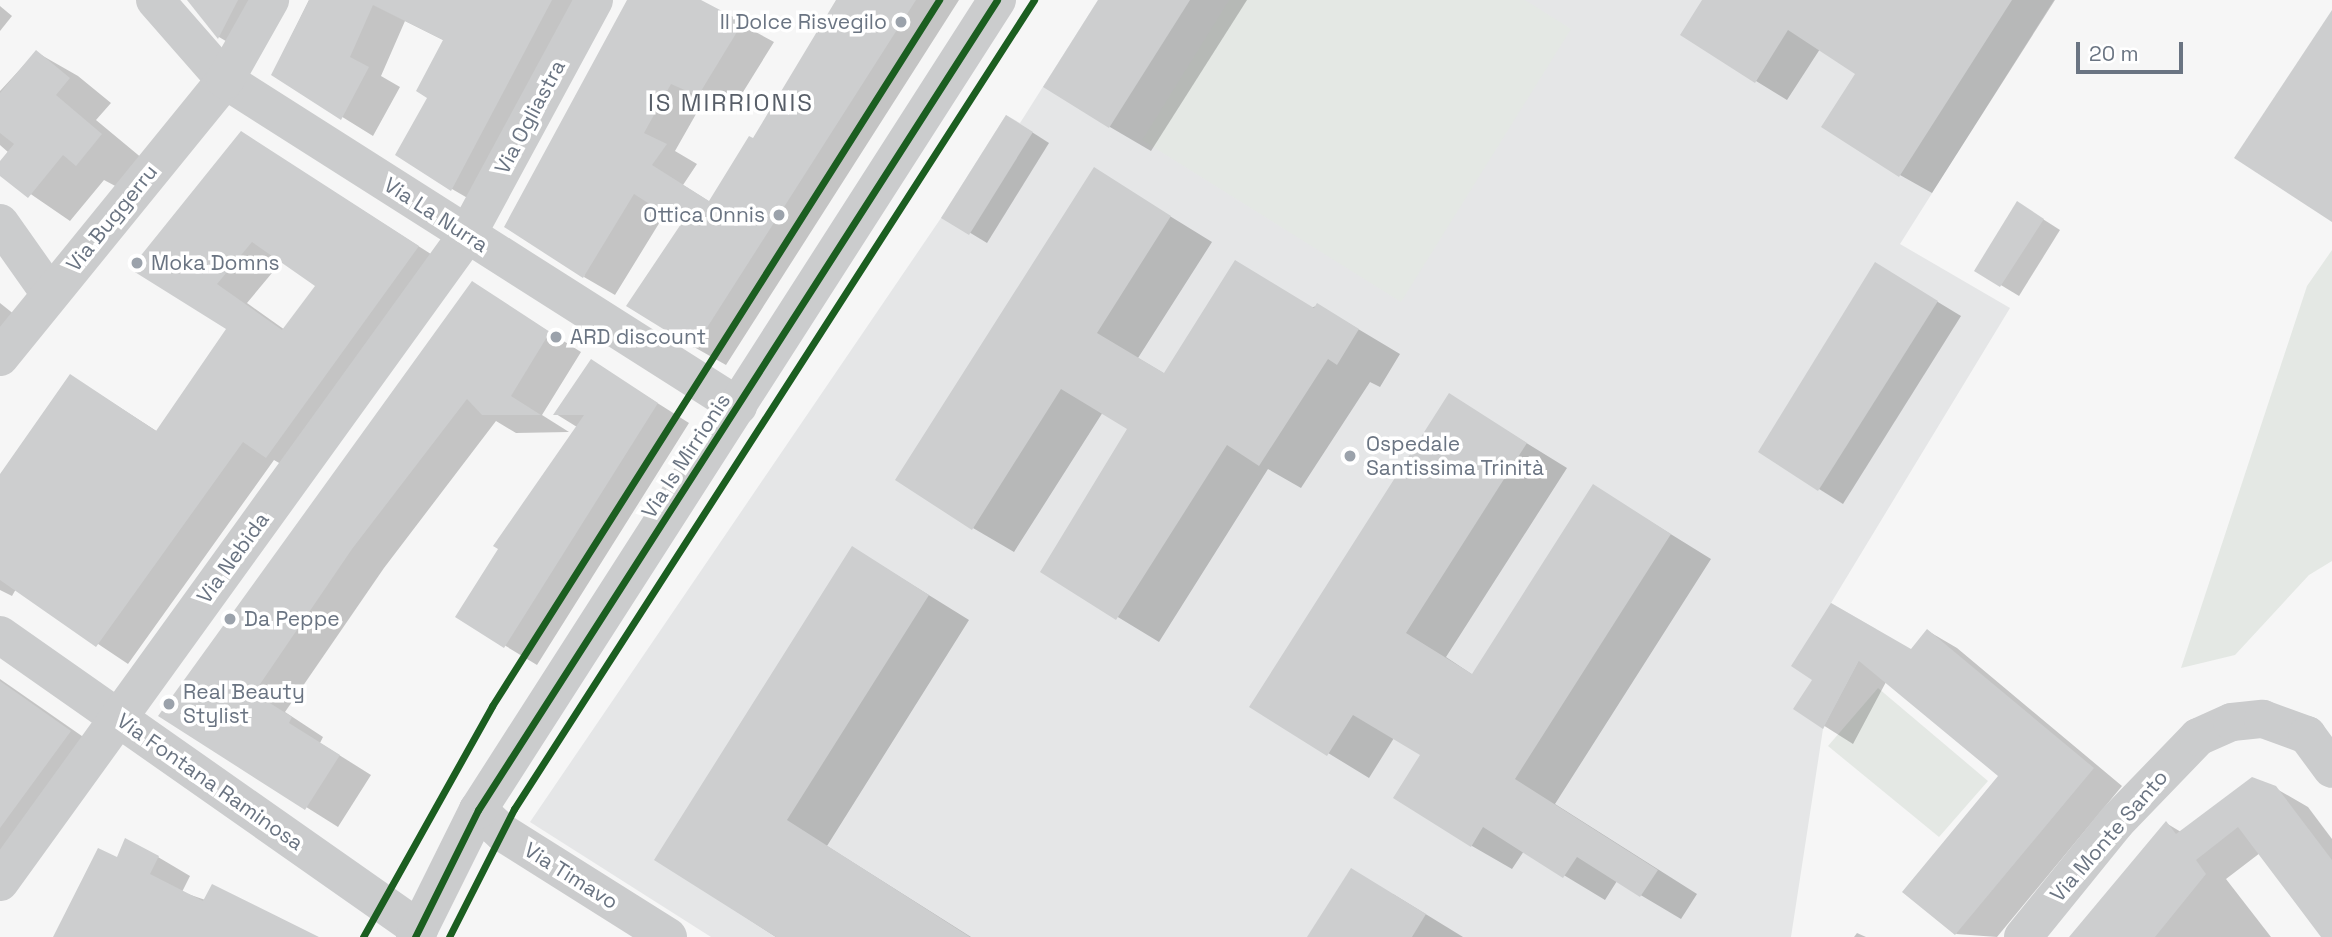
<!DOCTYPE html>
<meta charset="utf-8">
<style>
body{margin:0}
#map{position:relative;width:2332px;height:937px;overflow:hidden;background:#f6f6f6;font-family:"Space Grotesk",sans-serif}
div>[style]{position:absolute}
.built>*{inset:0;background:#e5e6e7}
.green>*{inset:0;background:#e4e8e4}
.shadow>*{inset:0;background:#0003}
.building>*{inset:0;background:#cdcecf}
.minor>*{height:38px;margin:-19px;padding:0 19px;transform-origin:19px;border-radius:19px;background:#cbcccd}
.tertiary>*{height:38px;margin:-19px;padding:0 19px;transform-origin:19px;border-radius:19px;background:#cbcccd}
.cycleway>*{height:7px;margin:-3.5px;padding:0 3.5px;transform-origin:3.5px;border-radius:3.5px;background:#1b5e20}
.dots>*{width:19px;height:19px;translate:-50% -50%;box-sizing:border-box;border:4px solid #fff;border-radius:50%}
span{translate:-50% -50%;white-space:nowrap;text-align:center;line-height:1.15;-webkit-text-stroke:7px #fff;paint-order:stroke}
.poi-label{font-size:21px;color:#6a7482}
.right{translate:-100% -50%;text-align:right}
.left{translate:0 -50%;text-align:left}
.street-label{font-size:21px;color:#6a7482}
.quarter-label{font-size:24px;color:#575e68;letter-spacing:2px}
.scale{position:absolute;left:2076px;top:42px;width:107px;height:32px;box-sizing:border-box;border:4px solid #6a7482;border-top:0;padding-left:9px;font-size:21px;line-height:24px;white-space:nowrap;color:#6a7482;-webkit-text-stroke:5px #fff;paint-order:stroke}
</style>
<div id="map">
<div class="built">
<i style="clip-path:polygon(1098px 0,2054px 0,1900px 244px,2010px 308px,1831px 603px,1876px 629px,1823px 729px,1791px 937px,711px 937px,530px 822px,941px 218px,1006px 115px,1020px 123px)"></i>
</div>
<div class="green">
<i style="clip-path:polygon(1229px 0,1525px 0,1571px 29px,1401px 302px,1142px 140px)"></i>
<i style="clip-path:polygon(2332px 250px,2332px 561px,2309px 575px,2235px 655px,2181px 668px,2307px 286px)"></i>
<i style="clip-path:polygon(1878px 688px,1988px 781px,1939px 837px,1828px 746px)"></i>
</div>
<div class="shadow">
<i style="clip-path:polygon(190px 0,279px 0,251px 56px,219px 37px)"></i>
<i style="clip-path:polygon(309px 0,593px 0,483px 207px,452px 189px,429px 98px,445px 41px,405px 21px,381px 76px,400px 87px,373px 136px,273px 74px)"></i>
<i style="clip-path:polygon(629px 0,697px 0,774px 42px,730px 113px,704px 100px,675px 151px,697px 164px,683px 185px,710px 202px,754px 141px,838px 0,959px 0,726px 365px,694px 347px,683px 224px,666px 212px,615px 295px,584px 277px)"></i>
<i style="clip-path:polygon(1100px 0,1247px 0,1151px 151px,1110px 127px)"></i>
<i style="clip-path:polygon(1704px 0,2055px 0,1932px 193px,1900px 175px,1858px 74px,1820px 49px,1787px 100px,1756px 81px)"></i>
<i style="clip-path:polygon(0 6px,12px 16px,0 31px)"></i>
<i style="clip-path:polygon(36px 52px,78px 76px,111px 103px,96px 120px,143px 159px,119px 188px,104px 180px,70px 221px,0 173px,0 163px,9px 153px,0 145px,0 91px)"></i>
<i style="clip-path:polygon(1024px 127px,1049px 143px,987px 243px,944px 217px)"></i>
<i style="clip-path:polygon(evenodd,242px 133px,448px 265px,298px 474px,274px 460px,128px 664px,16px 589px,12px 596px,0 590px,0 477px,71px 376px,158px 432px,229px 328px,132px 269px,242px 133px,282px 261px,317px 285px,285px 330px,247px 303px,282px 261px)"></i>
<i style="clip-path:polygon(1095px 170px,1212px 242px,1138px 358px,1165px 374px,1318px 305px,1400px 354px,1380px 387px,1370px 382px,1301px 488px,1268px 469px,1159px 642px,1042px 571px,1129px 428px,1103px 412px,1014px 552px,973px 528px)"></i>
<i style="clip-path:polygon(2035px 214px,2060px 230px,2019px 296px,1976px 270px)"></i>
<i style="clip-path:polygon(1900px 279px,1961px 316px,1843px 504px,1760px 452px)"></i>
<i style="clip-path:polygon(473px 284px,581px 352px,542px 415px,569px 432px,516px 433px,496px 421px,384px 568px,285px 712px,323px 737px,320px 743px,371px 775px,338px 827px,161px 716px)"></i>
<i style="clip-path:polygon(0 303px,15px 315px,0 333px)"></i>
<i style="clip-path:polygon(591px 361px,689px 423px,537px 665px,458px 617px,577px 427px,556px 414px)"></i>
<i style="clip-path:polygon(1450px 396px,1567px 468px,1446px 657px,1473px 675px,1593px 486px,1711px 559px,1555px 804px,1697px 894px,1681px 919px,1617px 881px,1605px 900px,1524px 851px,1512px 869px,1472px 846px,1422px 755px,1394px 738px,1369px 778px,1251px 706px)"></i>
<i style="clip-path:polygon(853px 548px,969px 620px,827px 846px,971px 937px,776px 937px,656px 859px)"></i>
<i style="clip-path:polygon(1928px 631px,1957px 648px,2122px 786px,1997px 937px,1956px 934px,2001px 776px,1886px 682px,1853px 744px,1796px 708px,1814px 680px,1794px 666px,1911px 651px)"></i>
<i style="clip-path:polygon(0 679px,102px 750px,0 891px)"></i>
<i style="clip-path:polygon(2275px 788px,2308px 807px,2332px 839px,2332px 937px,2323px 937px,2260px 853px,2226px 879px,2271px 937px,2072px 937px,2166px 823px,2181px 832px)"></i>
<i style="clip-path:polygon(158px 857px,190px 876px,182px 892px,314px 937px,55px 937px,117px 859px)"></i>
<i style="clip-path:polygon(1393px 894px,1463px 937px,1309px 937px)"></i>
<i style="clip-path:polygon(1857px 933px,1866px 937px,1854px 937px)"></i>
</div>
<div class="building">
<i style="clip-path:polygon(187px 0,238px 0,218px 39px)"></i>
<i style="clip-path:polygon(309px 0,552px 0,451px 191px,395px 155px,427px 98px,416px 91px,443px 40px,373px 5px,350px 57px,369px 67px,341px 120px,271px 75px)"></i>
<i style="clip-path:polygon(627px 0,701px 0,743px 22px,698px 96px,671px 84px,644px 133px,667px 144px,652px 165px,709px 201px,749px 136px,753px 138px,836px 0,916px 0,694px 348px,626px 306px,681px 224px,634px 194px,583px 278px,504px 227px)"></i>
<i style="clip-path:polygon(1098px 0,1190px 0,1109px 128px,1043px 87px)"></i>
<i style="clip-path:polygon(1702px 0,2012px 0,1899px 177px,1821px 127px,1855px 74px,1788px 30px,1755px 83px,1680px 35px)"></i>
<i style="clip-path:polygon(2332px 10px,2332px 222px,2234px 158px)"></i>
<i style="clip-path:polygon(36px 50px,70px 78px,56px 95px,102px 134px,76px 166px,63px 155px,28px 198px,0 176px,0 161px,14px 144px,0 133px,0 93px)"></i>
<i style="clip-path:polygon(1006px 115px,1033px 132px,969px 235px,941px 218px)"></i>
<i style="clip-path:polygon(evenodd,241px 131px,419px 246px,266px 458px,243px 442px,96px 647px,0 580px,0 474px,70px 374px,156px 431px,226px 329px,130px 269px,241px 131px,252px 242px,315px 286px,282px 330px,217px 284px,252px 242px)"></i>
<i style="clip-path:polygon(1094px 167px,1171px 216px,1097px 333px,1164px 373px,1235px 260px,1314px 308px,1317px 303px,1359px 329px,1337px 365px,1328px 359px,1259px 466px,1227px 445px,1116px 620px,1040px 572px,1127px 429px,1061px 389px,972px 530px,895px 480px)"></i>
<i style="clip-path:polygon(2017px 201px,2044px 219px,2000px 287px,1974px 271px)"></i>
<i style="clip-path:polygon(1875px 262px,1938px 301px,1818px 491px,1758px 452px)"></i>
<i style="clip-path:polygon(472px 281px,550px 332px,511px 396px,541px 415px,482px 415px,467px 399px,352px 549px,254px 693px,292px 717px,289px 723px,340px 755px,305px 810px,158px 716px)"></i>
<i style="clip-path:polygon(591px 359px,658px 403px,504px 648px,455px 617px,498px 549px,493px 546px,584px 415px,553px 415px)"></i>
<i style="clip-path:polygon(1449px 393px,1527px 443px,1406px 633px,1472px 674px,1593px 484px,1671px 534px,1515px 779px,1658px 870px,1640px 897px,1577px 857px,1563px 878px,1483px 827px,1471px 847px,1393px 798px,1420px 755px,1353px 715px,1327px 756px,1249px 707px)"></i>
<i style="clip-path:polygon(852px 546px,929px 595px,787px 820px,970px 937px,776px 937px,654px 860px)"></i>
<i style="clip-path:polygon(1831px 603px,1911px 649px,1927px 629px,2094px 768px,1955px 935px,1902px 892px,1998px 776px,1859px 661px,1823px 729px,1793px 709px,1812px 680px,1791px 666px)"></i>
<i style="clip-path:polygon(0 681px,71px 731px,0 828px)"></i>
<i style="clip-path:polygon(2252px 777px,2276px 786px,2332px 860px,2332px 937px,2321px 937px,2238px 827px,2196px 860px,2206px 874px,2155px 937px,2069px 937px,2166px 821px,2176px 834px)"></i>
<i style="clip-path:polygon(125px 838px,159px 856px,150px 874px,203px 901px,212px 884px,319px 937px,53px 937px,98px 848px,117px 857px)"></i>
<i style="clip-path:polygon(1351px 868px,1426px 914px,1412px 937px,1307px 937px)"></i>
</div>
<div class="minor">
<i style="left:155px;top:0;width:106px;rotate:48.8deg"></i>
<i style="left:225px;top:80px;width:608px;rotate:32.44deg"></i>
<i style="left:0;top:223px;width:87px;rotate:54.8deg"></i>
<i style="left:0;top:357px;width:357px;rotate:-50.9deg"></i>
<i style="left:225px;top:80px;width:92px;rotate:-60.6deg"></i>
<i style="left:0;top:635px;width:512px;rotate:35.06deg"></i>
<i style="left:478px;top:810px;width:34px;rotate:43deg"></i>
<i style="left:503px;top:833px;width:195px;rotate:32.2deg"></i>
<i style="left:0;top:882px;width:798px;rotate:-54.18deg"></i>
<i style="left:467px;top:235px;width:267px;rotate:-61.6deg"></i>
<i style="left:2023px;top:937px;width:148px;rotate:-51deg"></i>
<i style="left:2116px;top:822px;width:118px;rotate:-46deg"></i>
<i style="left:2198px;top:737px;width:37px;rotate:-24deg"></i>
<i style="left:2232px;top:722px;width:31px;rotate:-6deg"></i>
<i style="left:2263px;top:719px;width:47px;rotate:20deg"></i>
<i style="left:2307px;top:735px;width:42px;rotate:53.7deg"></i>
</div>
<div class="tertiary">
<i style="left:415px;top:937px;width:142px;rotate:-63.6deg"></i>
<i style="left:478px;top:810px;width:962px;rotate:-57.35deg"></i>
</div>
<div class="cycleway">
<i style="left:363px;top:937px;width:265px;rotate:-60.8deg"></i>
<i style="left:492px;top:706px;width:836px;rotate:-57.66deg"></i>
<i style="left:415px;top:937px;width:142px;rotate:-63.6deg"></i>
<i style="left:478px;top:810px;width:962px;rotate:-57.35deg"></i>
<i style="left:449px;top:937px;width:144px;rotate:-63.1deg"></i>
<i style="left:514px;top:809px;width:962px;rotate:-57.27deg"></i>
</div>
<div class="dots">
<i style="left:901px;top:22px;background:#9ba2ab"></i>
<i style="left:779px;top:215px;background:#9ba2ab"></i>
<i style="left:137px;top:263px;background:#9ba2ab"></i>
<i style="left:556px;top:337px;background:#9ba2ab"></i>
<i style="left:1350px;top:456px;background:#9ba2ab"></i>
<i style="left:230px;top:619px;background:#9ba2ab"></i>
<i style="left:169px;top:704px;background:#9ba2ab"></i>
</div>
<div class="poi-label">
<span class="right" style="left:887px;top:22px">Il Dolce Risvegilo</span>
<span class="right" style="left:765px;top:215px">Ottica Onnis</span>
<span class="left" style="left:151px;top:263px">Moka Domns</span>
<span class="left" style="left:570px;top:337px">ARD discount</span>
<span class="left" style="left:1366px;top:456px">Ospedale<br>Santissima Trinità</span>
<span class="left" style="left:244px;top:619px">Da Peppe</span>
<span class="left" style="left:183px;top:704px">Real Beauty<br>Stylist</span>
</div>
<div class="street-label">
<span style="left:530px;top:117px;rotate:-62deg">Via Ogliastra</span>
<span style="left:436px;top:215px;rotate:33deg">Via La Nurra</span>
<span style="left:112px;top:218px;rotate:-51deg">Via Buggerru</span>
<span style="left:686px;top:456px;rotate:-57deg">Via Is Mirrionis</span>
<span style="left:233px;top:558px;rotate:-54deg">Via Nebida</span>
<span style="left:210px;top:782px;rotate:35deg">Via Fontana Raminosa</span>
<span style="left:2109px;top:836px;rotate:-49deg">Via Monte Santo</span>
<span style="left:571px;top:876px;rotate:32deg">Via Timavo</span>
</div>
<div class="quarter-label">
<span style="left:731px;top:103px">IS MIRRIONIS</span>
</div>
<div class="scale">20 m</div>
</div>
